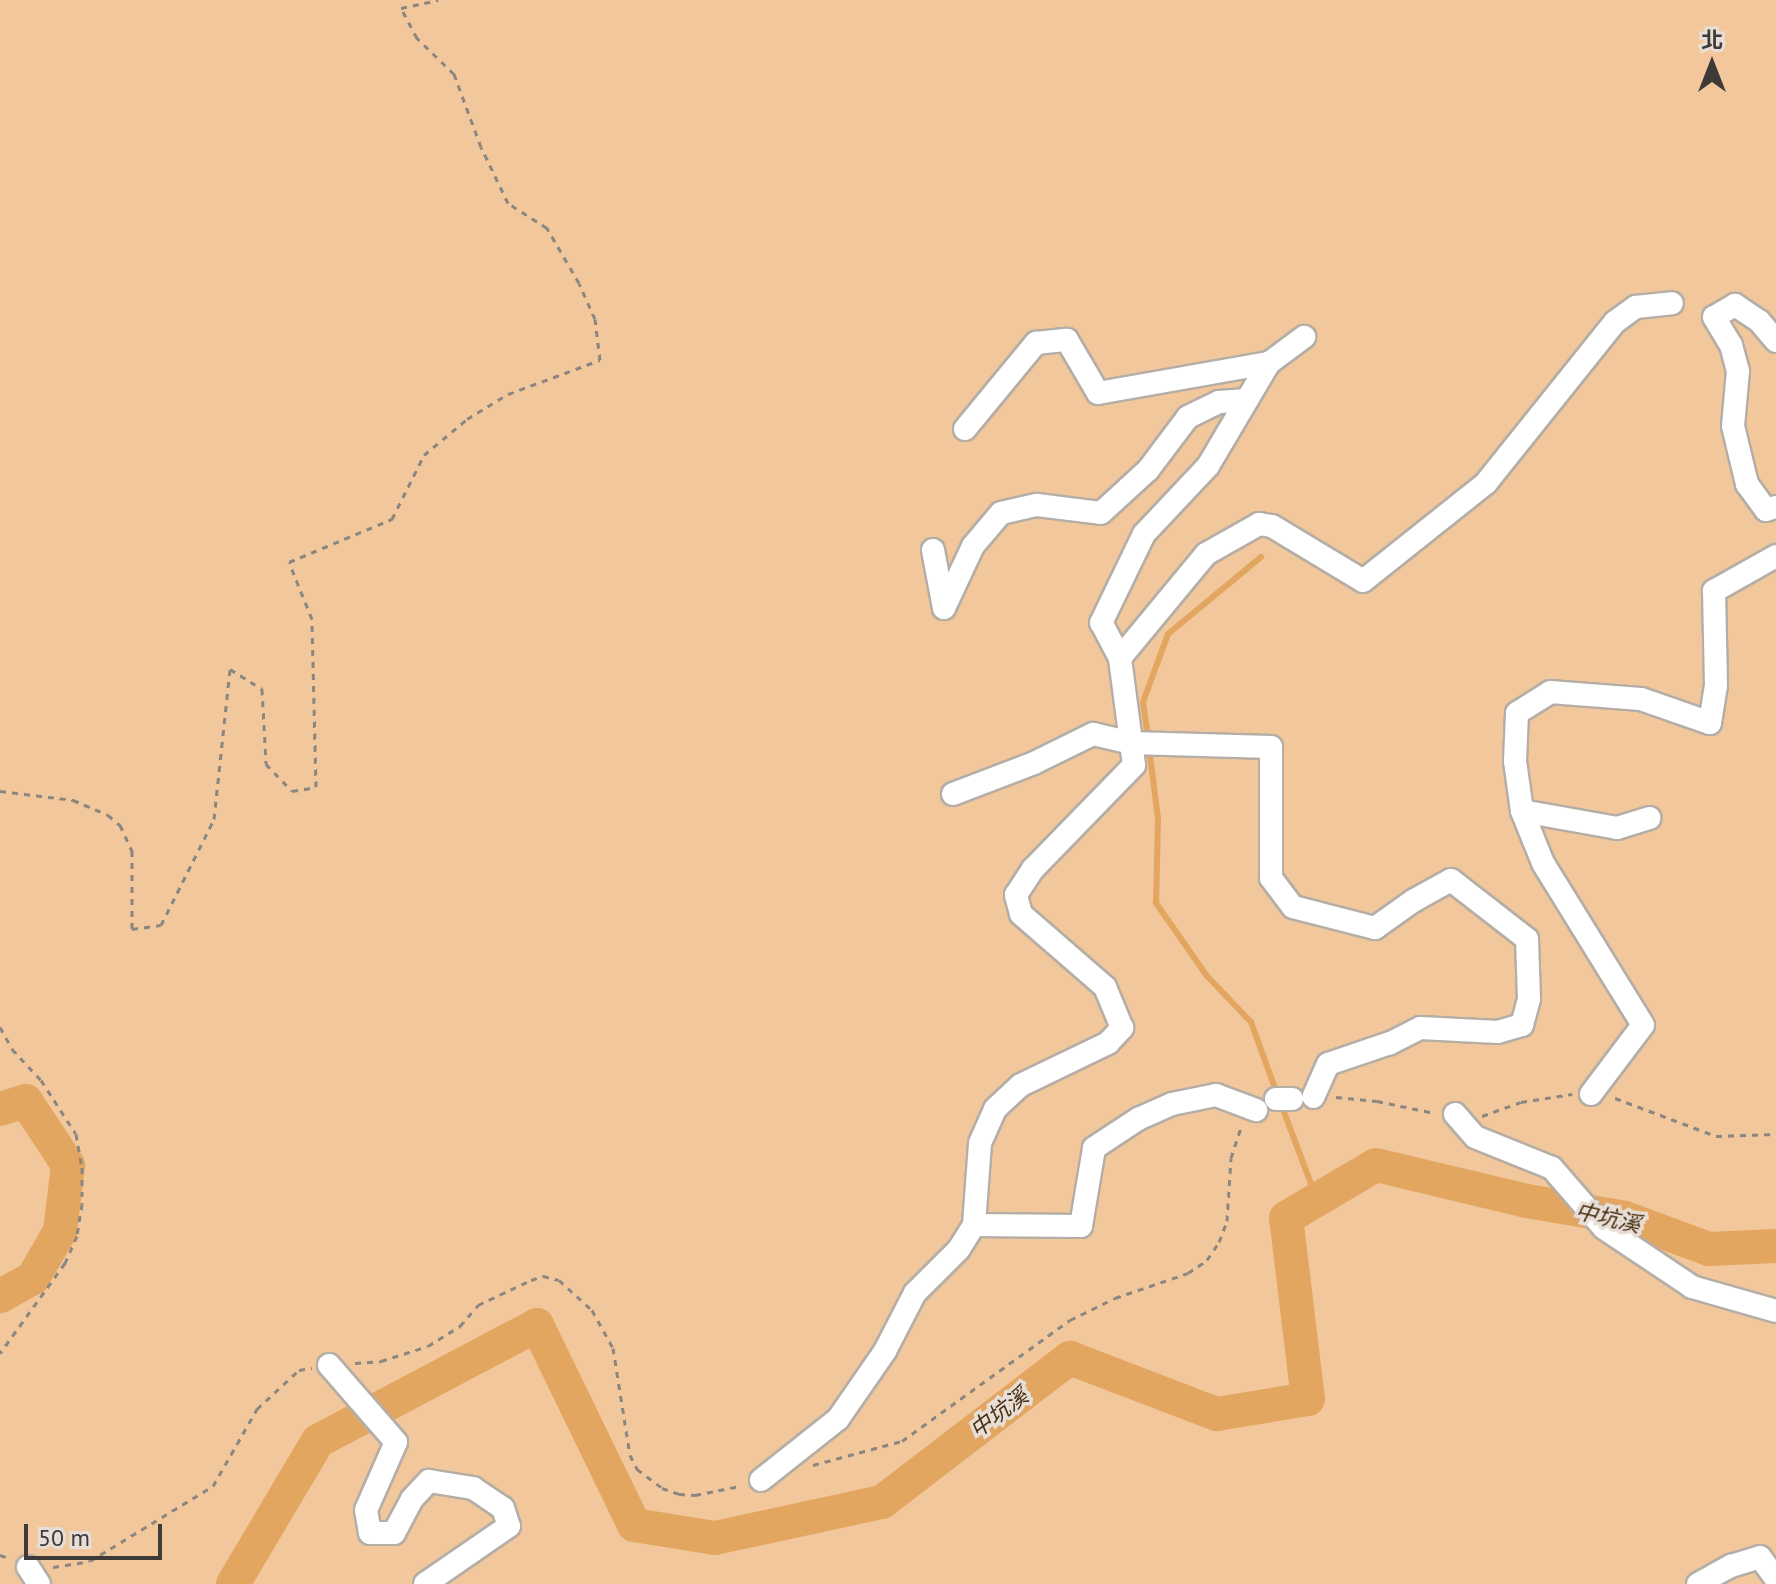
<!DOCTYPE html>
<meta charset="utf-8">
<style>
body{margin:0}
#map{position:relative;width:1776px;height:1584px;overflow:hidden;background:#e7dfd7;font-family:"PT Sans","Noto Sans TC",sans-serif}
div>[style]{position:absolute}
.green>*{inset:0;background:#f1c79b}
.stream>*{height:6px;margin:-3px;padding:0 3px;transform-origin:3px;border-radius:3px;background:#e3a660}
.river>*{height:34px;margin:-17px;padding:0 17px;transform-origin:17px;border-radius:17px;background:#e3a660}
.path>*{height:3px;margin-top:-1.5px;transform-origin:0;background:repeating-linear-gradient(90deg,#8b8680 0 6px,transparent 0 12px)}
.roads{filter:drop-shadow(2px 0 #b5aea6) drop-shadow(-2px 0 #b5aea6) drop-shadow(0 2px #b5aea6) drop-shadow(0 -2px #b5aea6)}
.minor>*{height:22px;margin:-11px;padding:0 11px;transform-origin:11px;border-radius:11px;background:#fff}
span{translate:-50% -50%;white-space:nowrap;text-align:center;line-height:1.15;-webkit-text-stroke:7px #e7dfd7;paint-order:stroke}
.water-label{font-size:22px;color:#462d0e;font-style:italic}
.north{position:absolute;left:1672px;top:24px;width:80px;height:80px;-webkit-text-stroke:6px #e7dfd7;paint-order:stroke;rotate:0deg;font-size:22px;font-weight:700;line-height:32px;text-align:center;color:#3d3a37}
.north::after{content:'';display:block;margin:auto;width:28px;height:36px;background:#3d3a37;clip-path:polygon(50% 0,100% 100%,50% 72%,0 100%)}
.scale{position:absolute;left:24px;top:1524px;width:138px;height:36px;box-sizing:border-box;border:4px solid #3d3a37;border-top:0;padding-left:10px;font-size:24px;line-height:28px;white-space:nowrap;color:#3d3a37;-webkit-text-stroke:6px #e7dfd7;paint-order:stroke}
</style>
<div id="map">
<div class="green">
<i style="clip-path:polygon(0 0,1776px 0,1776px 1584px,0 1584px)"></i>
</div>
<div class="stream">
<i style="left:1148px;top:737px;width:35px;rotate:-98deg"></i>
<i style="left:1143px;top:702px;width:72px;rotate:-69.8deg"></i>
<i style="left:1168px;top:634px;width:121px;rotate:-39.6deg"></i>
<i style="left:1149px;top:748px;width:71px;rotate:82.7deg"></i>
<i style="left:1158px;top:818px;width:85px;rotate:91.3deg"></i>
<i style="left:1156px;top:903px;width:89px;rotate:55.1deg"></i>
<i style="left:1207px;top:976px;width:64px;rotate:46.3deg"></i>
<i style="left:1251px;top:1022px;width:77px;rotate:70.1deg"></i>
<i style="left:1281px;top:1104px;width:103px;rotate:69.4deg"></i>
</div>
<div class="river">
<i style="left:0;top:1109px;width:27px;rotate:-17deg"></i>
<i style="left:26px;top:1101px;width:77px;rotate:56.7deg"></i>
<i style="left:68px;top:1165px;width:66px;rotate:96.9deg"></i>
<i style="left:60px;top:1231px;width:54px;rotate:119.9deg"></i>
<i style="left:33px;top:1278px;width:38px;rotate:151deg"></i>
<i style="left:233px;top:1584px;width:166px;rotate:-59.3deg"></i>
<i style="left:318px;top:1441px;width:248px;rotate:-27.9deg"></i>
<i style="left:537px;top:1325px;width:222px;rotate:64.1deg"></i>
<i style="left:634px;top:1525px;width:82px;rotate:9.1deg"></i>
<i style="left:715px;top:1538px;width:171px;rotate:-12.2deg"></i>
<i style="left:882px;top:1502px;width:237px;rotate:-37.5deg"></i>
<i style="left:1070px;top:1358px;width:157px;rotate:20.9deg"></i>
<i style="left:1217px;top:1414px;width:92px;rotate:-9.4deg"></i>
<i style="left:1308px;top:1399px;width:182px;rotate:-96.9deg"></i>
<i style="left:1286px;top:1218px;width:104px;rotate:-30.5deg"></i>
<i style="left:1376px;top:1165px;width:155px;rotate:13.4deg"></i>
<i style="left:1527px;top:1201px;width:99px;rotate:9.8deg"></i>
<i style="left:1625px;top:1218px;width:90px;rotate:20.3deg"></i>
<i style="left:1709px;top:1249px;width:67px;rotate:-2.6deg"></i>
</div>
<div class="path">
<i style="left:0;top:791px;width:74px;rotate:7deg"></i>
<i style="left:73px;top:800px;width:38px;rotate:23deg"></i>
<i style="left:108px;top:815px;width:16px;rotate:40deg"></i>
<i style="left:120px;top:825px;width:29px;rotate:65deg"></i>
<i style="left:132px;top:851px;width:78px;rotate:90deg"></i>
<i style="left:132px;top:929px;width:29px;rotate:-8deg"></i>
<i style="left:161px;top:925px;width:119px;rotate:-63.4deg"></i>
<i style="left:214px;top:819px;width:151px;rotate:-83.9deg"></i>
<i style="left:230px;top:669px;width:38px;rotate:32deg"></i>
<i style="left:262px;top:689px;width:75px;rotate:86.9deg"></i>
<i style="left:266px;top:764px;width:37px;rotate:46deg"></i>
<i style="left:292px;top:791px;width:24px;rotate:-9deg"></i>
<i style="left:316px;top:787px;width:168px;rotate:-91.4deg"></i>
<i style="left:312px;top:619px;width:61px;rotate:-112deg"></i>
<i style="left:289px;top:562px;width:112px;rotate:-22.7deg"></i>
<i style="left:392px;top:519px;width:72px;rotate:-63.4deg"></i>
<i style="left:424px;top:455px;width:56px;rotate:-39.9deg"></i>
<i style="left:467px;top:419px;width:48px;rotate:-31.4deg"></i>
<i style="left:508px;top:394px;width:98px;rotate:-20.3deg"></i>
<i style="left:600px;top:360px;width:41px;rotate:-97deg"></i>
<i style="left:595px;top:319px;width:39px;rotate:-114deg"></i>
<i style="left:579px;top:283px;width:64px;rotate:-120.2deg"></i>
<i style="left:547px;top:228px;width:46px;rotate:-147.3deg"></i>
<i style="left:508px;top:203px;width:62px;rotate:-115.7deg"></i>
<i style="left:481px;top:147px;width:78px;rotate:-110.3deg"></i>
<i style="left:454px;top:74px;width:52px;rotate:-135.8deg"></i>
<i style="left:417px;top:38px;width:34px;rotate:-118deg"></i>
<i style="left:401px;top:8px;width:38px;rotate:-12deg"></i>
<i style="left:0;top:1027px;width:25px;rotate:61deg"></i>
<i style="left:12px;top:1049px;width:42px;rotate:46.9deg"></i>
<i style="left:41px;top:1080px;width:64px;rotate:57.1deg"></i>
<i style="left:76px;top:1134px;width:34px;rotate:80deg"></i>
<i style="left:82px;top:1167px;width:37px;rotate:90deg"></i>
<i style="left:82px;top:1204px;width:32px;rotate:99deg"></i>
<i style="left:77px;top:1236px;width:30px;rotate:114deg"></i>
<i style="left:65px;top:1263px;width:111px;rotate:125.8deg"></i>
<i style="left:1336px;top:1097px;width:41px;rotate:5.6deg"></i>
<i style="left:1377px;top:1101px;width:59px;rotate:11.7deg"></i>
<i style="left:1615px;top:1098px;width:108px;rotate:20.6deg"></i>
<i style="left:1716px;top:1136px;width:60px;rotate:-1.9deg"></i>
<i style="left:1482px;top:1116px;width:41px;rotate:-19.7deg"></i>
<i style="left:1521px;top:1102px;width:52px;rotate:-8.9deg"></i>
<i style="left:355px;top:1363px;width:26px;rotate:-4deg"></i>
<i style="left:381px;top:1361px;width:49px;rotate:-17.7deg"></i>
<i style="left:428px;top:1346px;width:38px;rotate:-32deg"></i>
<i style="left:460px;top:1326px;width:28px;rotate:-49deg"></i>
<i style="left:478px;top:1305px;width:59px;rotate:-25.3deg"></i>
<i style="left:531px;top:1280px;width:13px;rotate:-18deg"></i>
<i style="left:543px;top:1276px;width:16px;rotate:14deg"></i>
<i style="left:559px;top:1280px;width:45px;rotate:42.3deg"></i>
<i style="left:592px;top:1310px;width:43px;rotate:61.1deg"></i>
<i style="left:613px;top:1348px;width:108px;rotate:81deg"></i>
<i style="left:630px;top:1455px;width:16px;rotate:63deg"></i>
<i style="left:637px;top:1469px;width:31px;rotate:37deg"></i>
<i style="left:662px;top:1488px;width:18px;rotate:19deg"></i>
<i style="left:679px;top:1494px;width:16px;rotate:4deg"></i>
<i style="left:695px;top:1495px;width:46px;rotate:-11.3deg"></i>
<i style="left:813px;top:1465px;width:92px;rotate:-15.1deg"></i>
<i style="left:902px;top:1441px;width:207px;rotate:-35.8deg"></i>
<i style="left:1070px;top:1320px;width:50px;rotate:-26.1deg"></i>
<i style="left:1115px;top:1298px;width:77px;rotate:-18.9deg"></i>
<i style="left:1188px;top:1273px;width:23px;rotate:-34deg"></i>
<i style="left:1207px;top:1260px;width:22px;rotate:-56deg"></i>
<i style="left:1219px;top:1242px;width:22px;rotate:-69deg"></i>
<i style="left:1227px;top:1221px;width:63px;rotate:-86.4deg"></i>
<i style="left:1231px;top:1158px;width:35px;rotate:-72deg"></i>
<i style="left:0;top:1555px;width:12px;rotate:20deg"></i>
<i style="left:53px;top:1567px;width:37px;rotate:-9deg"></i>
<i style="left:90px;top:1561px;width:144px;rotate:-31.4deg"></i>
<i style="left:213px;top:1486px;width:89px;rotate:-60.3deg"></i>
<i style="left:257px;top:1409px;width:57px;rotate:-42.9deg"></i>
<i style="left:299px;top:1370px;width:13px;rotate:-9deg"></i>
</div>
<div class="roads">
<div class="minor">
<i style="left:1776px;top:341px;width:26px;rotate:-130deg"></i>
<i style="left:1759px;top:321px;width:29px;rotate:-146deg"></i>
<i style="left:1735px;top:305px;width:24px;rotate:150deg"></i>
<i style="left:1714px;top:317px;width:33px;rotate:59deg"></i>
<i style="left:1731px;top:345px;width:27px;rotate:75deg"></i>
<i style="left:1738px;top:371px;width:55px;rotate:95.2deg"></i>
<i style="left:1733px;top:426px;width:60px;rotate:76.4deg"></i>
<i style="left:1747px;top:484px;width:32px;rotate:54deg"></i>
<i style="left:1766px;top:510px;width:10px;rotate:-17deg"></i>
<i style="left:965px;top:429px;width:112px;rotate:-50.5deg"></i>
<i style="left:1036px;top:343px;width:31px;rotate:-6deg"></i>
<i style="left:1067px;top:340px;width:61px;rotate:59.7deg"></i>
<i style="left:1098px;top:393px;width:174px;rotate:-10deg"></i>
<i style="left:933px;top:550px;width:59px;rotate:79.3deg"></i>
<i style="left:944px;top:608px;width:68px;rotate:-64.9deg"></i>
<i style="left:973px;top:546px;width:43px;rotate:-49.7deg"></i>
<i style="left:1001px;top:513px;width:37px;rotate:-13deg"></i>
<i style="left:1037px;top:505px;width:64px;rotate:7.1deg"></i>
<i style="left:1101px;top:513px;width:64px;rotate:-42.5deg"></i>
<i style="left:1148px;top:470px;width:66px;rotate:-53deg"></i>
<i style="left:1188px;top:417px;width:34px;rotate:-26deg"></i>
<i style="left:1219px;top:402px;width:28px;rotate:-4deg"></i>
<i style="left:1120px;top:658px;width:135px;rotate:-50.4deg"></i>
<i style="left:1206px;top:554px;width:61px;rotate:-29.5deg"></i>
<i style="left:1259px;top:524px;width:13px;rotate:9deg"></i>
<i style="left:1272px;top:526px;width:106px;rotate:31.1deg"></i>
<i style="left:1363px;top:581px;width:157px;rotate:-38.5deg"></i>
<i style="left:1486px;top:483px;width:206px;rotate:-51.3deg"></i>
<i style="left:1615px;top:322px;width:26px;rotate:-36deg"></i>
<i style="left:1636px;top:307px;width:36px;rotate:-6deg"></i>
<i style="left:953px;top:794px;width:87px;rotate:-20.9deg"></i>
<i style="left:1034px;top:763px;width:66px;rotate:-26.2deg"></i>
<i style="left:1093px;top:734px;width:39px;rotate:13deg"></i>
<i style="left:1131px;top:743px;width:140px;rotate:1.6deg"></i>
<i style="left:1271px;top:747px;width:131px;rotate:90deg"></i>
<i style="left:1271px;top:878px;width:36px;rotate:53deg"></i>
<i style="left:1293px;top:907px;width:85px;rotate:14.4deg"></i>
<i style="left:1375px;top:928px;width:47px;rotate:-35.4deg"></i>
<i style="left:1413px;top:901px;width:43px;rotate:-28.9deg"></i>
<i style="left:1451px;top:880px;width:96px;rotate:37.8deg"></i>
<i style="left:1527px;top:939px;width:60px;rotate:88.1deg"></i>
<i style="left:1529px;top:999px;width:27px;rotate:105deg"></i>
<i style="left:1522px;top:1025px;width:25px;rotate:164deg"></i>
<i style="left:1498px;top:1032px;width:78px;rotate:-177.1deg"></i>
<i style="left:1420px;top:1028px;width:34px;rotate:153deg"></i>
<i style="left:1390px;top:1043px;width:65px;rotate:161.3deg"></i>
<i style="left:1328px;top:1064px;width:36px;rotate:114deg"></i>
<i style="left:1522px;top:811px;width:97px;rotate:10.1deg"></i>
<i style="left:1617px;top:828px;width:34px;rotate:-17deg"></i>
<i style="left:1591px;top:1094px;width:86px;rotate:-53deg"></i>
<i style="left:1643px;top:1025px;width:190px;rotate:-121.7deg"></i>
<i style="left:1543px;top:863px;width:56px;rotate:-112deg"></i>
<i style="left:1522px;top:811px;width:50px;rotate:-98deg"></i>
<i style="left:1515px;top:761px;width:48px;rotate:-87.6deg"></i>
<i style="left:1517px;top:713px;width:39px;rotate:-32deg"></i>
<i style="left:1550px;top:692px;width:91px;rotate:4.4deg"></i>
<i style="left:1641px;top:699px;width:73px;rotate:19.2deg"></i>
<i style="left:1710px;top:723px;width:37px;rotate:-81deg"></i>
<i style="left:1716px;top:686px;width:95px;rotate:-91.2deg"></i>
<i style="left:1714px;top:591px;width:71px;rotate:-29.4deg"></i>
<i style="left:1276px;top:1099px;width:16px"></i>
<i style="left:1455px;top:1114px;width:30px;rotate:49deg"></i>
<i style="left:1475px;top:1137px;width:83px;rotate:21.9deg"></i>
<i style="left:1552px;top:1168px;width:79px;rotate:49.1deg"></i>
<i style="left:1604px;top:1228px;width:106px;rotate:33.8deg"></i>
<i style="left:1692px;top:1287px;width:87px;rotate:15.9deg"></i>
<i style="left:974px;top:1225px;width:107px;rotate:0.5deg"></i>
<i style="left:1081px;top:1226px;width:79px;rotate:-80.5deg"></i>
<i style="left:1094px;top:1148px;width:53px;rotate:-33.4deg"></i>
<i style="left:1138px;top:1119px;width:37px;rotate:-24deg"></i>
<i style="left:1172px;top:1104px;width:45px;rotate:-11.6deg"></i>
<i style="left:1216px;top:1095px;width:43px;rotate:20.6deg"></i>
<i style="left:329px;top:1365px;width:102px;rotate:49deg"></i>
<i style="left:396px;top:1442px;width:74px;rotate:113.8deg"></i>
<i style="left:366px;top:1510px;width:23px;rotate:80deg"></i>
<i style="left:370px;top:1533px;width:24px"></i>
<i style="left:394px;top:1533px;width:38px;rotate:-62deg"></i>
<i style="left:412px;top:1499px;width:25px;rotate:-47deg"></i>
<i style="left:429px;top:1481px;width:45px;rotate:9deg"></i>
<i style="left:473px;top:1488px;width:36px;rotate:34deg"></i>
<i style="left:503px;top:1508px;width:19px;rotate:72deg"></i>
<i style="left:509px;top:1526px;width:102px;rotate:145.4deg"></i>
<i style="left:761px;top:1480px;width:98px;rotate:-38.4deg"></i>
<i style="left:838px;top:1419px;width:83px;rotate:-55.3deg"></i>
<i style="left:885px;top:1351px;width:65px;rotate:-62.7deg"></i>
<i style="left:915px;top:1293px;width:62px;rotate:-45deg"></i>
<i style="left:959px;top:1249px;width:28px;rotate:-58deg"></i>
<i style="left:974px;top:1225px;width:82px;rotate:-85.8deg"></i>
<i style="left:980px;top:1143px;width:37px;rotate:-66deg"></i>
<i style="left:995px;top:1109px;width:35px;rotate:-43deg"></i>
<i style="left:1021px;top:1085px;width:97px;rotate:-25.8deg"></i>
<i style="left:1108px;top:1043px;width:21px;rotate:-47deg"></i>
<i style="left:1122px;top:1028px;width:44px;rotate:-112.5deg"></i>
<i style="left:1105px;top:987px;width:111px;rotate:-139deg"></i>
<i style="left:1021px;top:914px;width:20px;rotate:-105deg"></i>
<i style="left:1016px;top:895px;width:31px;rotate:-57deg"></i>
<i style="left:1033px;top:869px;width:145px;rotate:-45.8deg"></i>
<i style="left:1134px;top:765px;width:108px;rotate:-97.5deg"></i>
<i style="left:1120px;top:658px;width:40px;rotate:-118deg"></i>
<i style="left:1101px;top:623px;width:99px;rotate:-64.2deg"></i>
<i style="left:1144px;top:534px;width:93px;rotate:-46.7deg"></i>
<i style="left:1208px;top:466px;width:120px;rotate:-59.4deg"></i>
<i style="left:1269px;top:363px;width:44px;rotate:-36.6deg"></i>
<i style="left:28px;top:1567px;width:20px;rotate:57deg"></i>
<i style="left:1698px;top:1584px;width:38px;rotate:-29deg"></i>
<i style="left:1731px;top:1566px;width:30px;rotate:-17deg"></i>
<i style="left:1760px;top:1557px;width:27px;rotate:54deg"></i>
</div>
</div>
<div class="water-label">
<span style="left:1608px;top:1218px;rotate:13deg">中坑溪</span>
<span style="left:999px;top:1413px;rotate:-37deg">中坑溪</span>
</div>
<div class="north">北</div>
<div class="scale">50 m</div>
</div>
